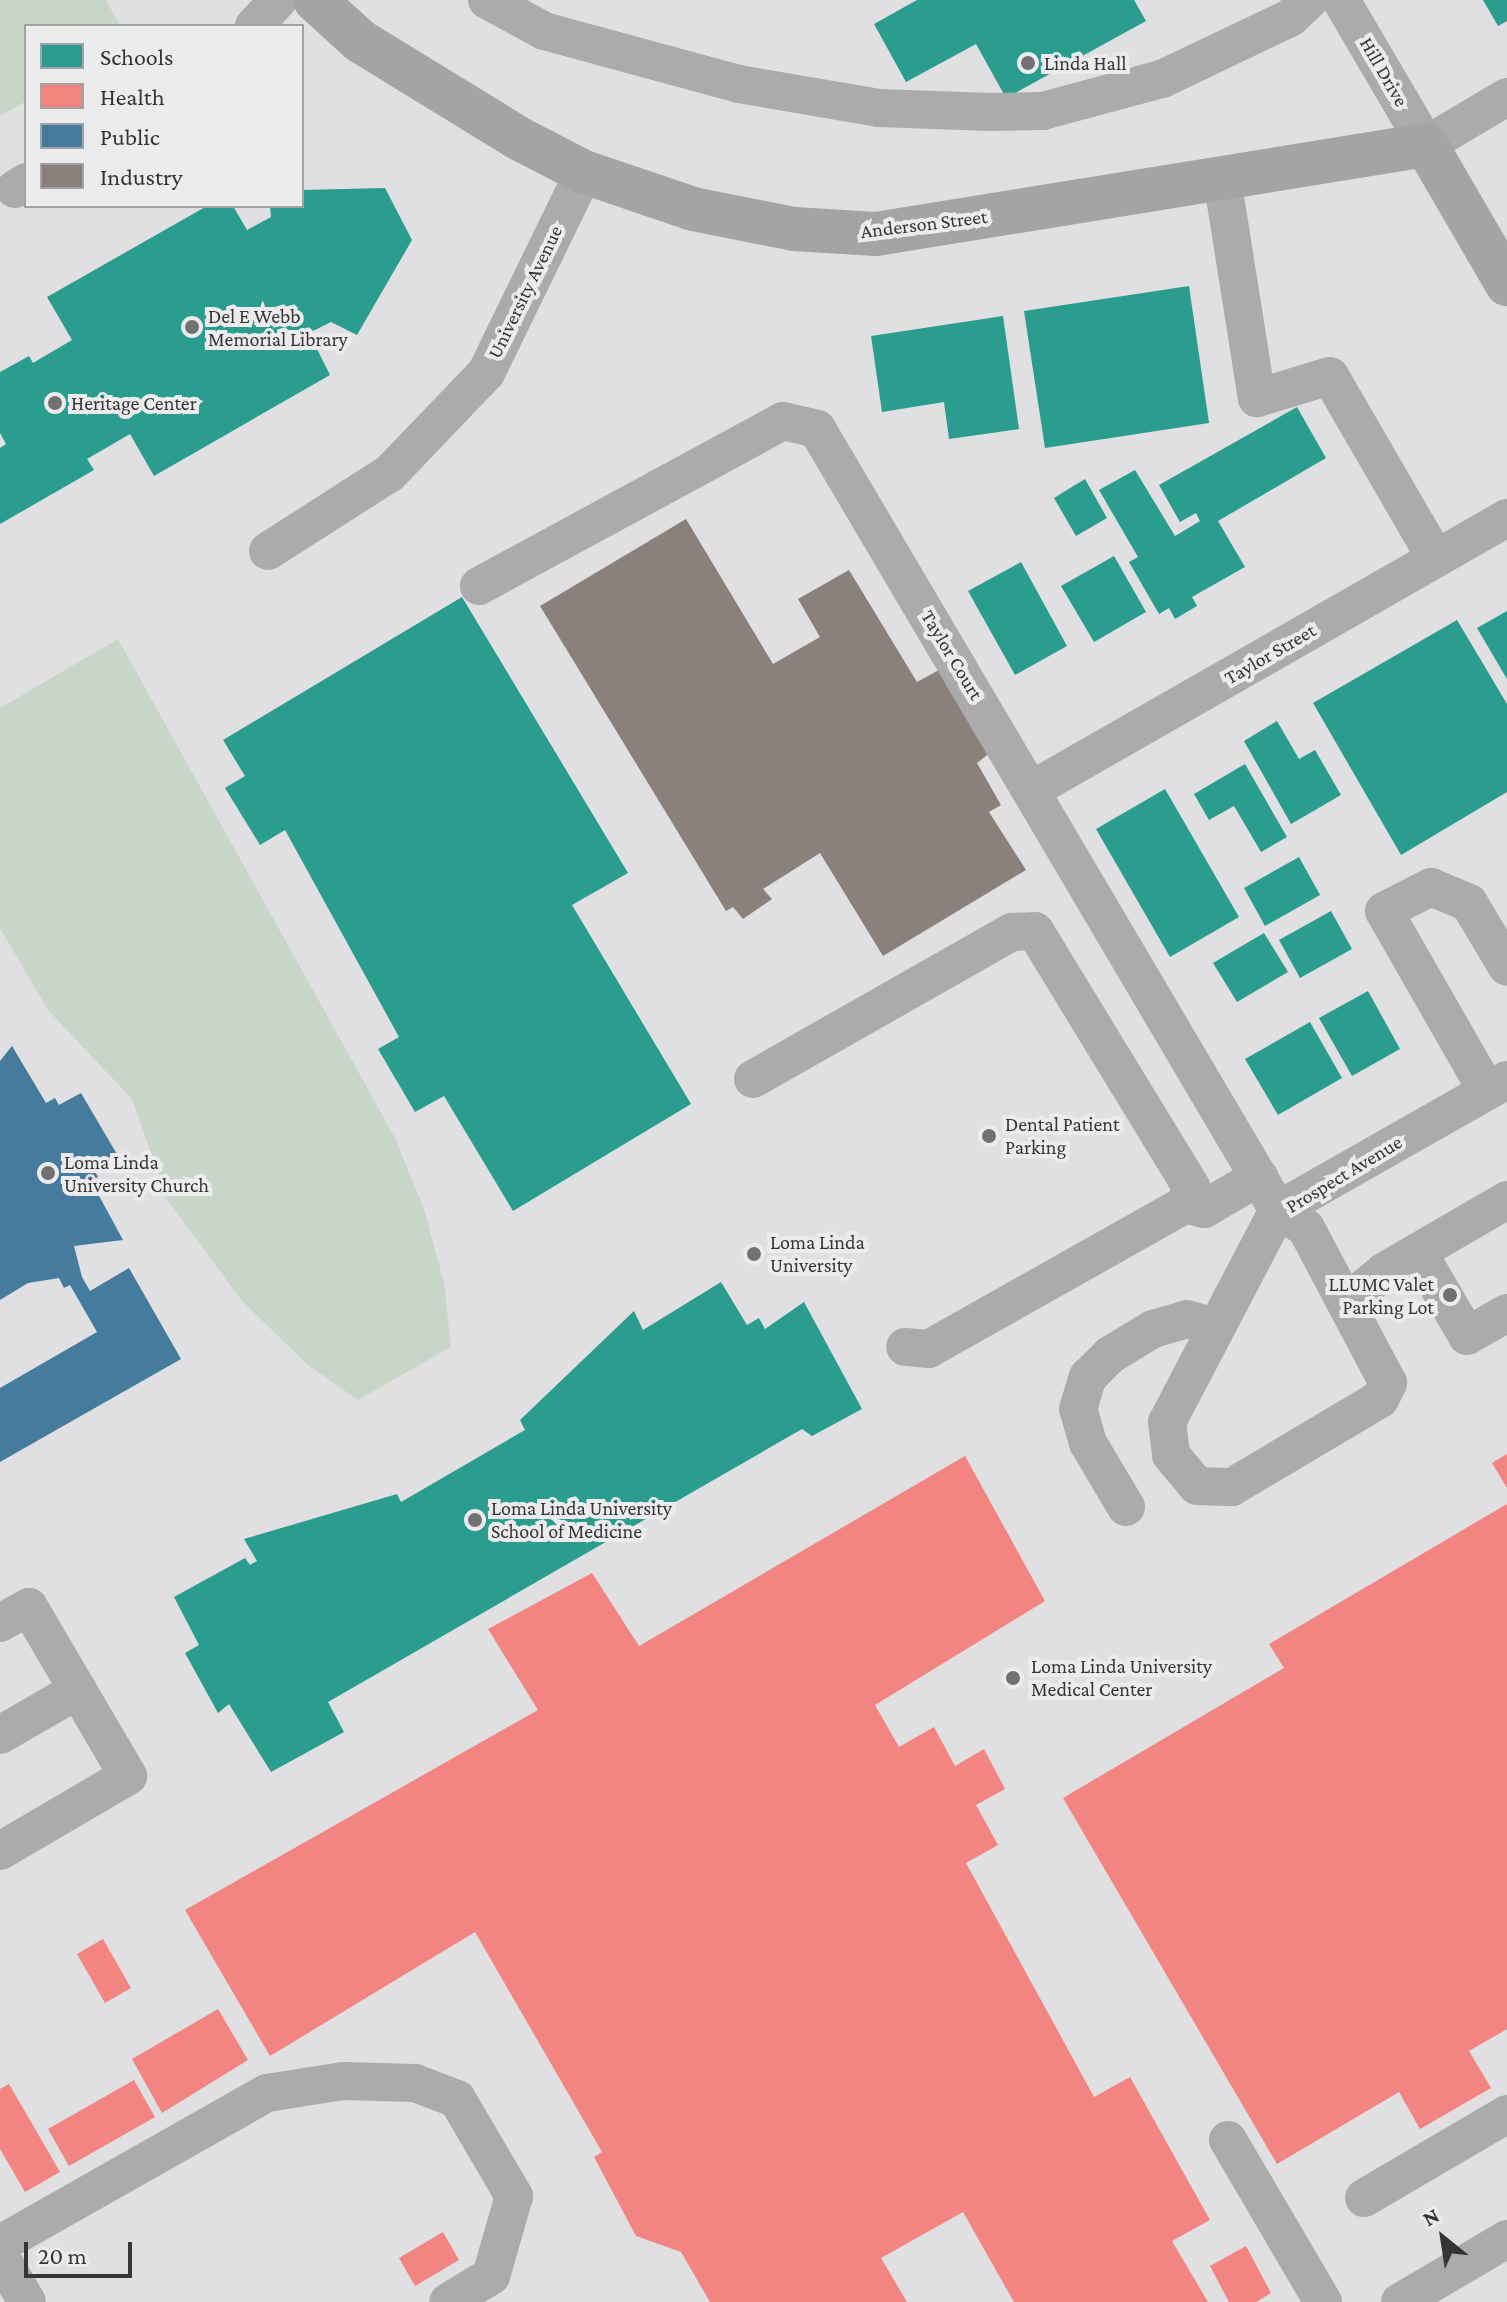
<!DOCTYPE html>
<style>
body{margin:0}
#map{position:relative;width:1507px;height:2302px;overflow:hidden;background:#e0dfe1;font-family:"Crimson Pro",serif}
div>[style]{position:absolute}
.green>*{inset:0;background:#c8d5c9}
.schools>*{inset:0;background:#2a9d8f}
.health>*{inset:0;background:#f28482}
.public>*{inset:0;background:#457b9d}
.industry>*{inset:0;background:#8a817c}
.minor>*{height:38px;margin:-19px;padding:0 19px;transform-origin:19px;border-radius:19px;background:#ababab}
.major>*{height:44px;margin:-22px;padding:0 22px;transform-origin:22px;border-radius:22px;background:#a4a4a5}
.dots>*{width:22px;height:22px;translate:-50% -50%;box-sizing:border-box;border:4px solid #ececef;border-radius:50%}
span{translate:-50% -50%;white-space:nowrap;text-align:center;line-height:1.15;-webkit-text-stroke:8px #ececef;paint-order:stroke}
.poi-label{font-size:20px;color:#353536}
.left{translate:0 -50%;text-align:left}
.right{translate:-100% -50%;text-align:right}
.street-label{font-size:20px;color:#353536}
.legend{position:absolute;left:24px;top:24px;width:280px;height:184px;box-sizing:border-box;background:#ececef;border:2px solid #a3a3a5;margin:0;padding:10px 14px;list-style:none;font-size:24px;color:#353536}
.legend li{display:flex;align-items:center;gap:16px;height:40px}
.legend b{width:40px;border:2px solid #a3a3a5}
.north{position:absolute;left:1403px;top:2198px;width:80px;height:80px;-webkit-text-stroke:6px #ececef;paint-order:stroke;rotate:330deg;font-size:22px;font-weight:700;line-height:32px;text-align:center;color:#353536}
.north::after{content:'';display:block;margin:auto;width:28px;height:36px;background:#353536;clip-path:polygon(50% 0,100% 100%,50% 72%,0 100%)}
.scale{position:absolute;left:24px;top:2242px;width:108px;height:36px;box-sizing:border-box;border:4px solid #353536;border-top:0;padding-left:10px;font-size:24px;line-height:28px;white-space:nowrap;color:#353536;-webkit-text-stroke:6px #ececef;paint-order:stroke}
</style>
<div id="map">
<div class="green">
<i style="clip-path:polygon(0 0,106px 0,120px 26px,26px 26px,26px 101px,0 116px)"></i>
<i style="clip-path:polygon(118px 639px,395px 1138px,424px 1209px,444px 1283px,451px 1347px,358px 1400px,308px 1365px,242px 1301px,168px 1201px,132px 1099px,48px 1010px,0 928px,0 708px)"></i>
</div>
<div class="schools">
<i style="clip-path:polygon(917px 0,1134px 0,1146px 21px,1006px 98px,976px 44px,906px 82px,874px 24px)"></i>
<i style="clip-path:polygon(1483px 0,1507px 0,1507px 21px,1498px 26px)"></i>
<i style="clip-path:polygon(385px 188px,412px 240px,357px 335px,331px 322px,309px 333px,330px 375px,154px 476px,130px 434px,87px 459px,94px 470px,0 524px,0 448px,6px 444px,0 433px,0 372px,29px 356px,33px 363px,72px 340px,47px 297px,207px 206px,233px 206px,247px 230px,271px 217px,270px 206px,302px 206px,302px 190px)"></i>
<i style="clip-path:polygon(1189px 286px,1209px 423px,1045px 448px,1024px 311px)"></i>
<i style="clip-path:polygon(1003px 316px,1019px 429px,949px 439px,944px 402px,882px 412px,871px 336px)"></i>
<i style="clip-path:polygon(1297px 407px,1326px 458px,1218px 521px,1245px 567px,1192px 597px,1197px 606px,1175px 619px,1169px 608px,1159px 614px,1129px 562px,1138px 557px,1099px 490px,1135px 470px,1175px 536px,1200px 521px,1196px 513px,1180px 522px,1159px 485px)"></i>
<i style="clip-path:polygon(1085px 479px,1107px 518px,1076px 536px,1054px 498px)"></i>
<i style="clip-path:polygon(1114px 556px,1146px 612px,1094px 642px,1061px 586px)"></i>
<i style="clip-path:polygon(1021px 562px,1067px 646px,1015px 675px,968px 591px)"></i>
<i style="clip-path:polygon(462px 597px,628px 873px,572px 905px,691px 1104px,513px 1211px,444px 1096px,415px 1112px,378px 1049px,399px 1037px,285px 830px,260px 845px,225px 788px,245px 776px,223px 740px)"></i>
<i style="clip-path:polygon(1507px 611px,1507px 679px,1477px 628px)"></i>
<i style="clip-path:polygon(1457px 620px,1507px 704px,1507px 792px,1401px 855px,1313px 703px)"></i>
<i style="clip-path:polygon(1277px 721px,1299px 759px,1315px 750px,1341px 795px,1291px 824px,1244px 741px)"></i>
<i style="clip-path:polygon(1245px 764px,1287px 837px,1261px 852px,1234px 806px,1209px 820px,1194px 794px)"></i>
<i style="clip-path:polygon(1165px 789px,1239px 917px,1170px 957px,1096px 829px)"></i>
<i style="clip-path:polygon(1299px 857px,1320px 895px,1265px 926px,1244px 888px)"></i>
<i style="clip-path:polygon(1331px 911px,1352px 949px,1300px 978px,1279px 940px)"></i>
<i style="clip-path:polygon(1264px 933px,1288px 972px,1237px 1002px,1213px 963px)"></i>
<i style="clip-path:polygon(1368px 991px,1400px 1049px,1352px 1076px,1319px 1018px)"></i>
<i style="clip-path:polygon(1310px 1022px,1342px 1078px,1278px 1115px,1245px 1059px)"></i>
<i style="clip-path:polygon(721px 1282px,747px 1325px,759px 1318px,765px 1329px,804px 1302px,862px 1409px,812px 1436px,802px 1429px,328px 1702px,344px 1732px,271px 1772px,229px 1704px,218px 1713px,185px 1653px,199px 1645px,174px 1597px,245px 1558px,250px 1565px,257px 1561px,244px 1539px,397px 1494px,401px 1502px,525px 1430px,520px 1420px,634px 1311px,643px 1330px)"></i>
</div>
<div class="health">
<i style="clip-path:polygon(1507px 1454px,1507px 1488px,1492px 1463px)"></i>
<i style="clip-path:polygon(965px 1456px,1045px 1601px,875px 1705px,899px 1747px,934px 1727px,955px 1766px,984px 1749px,1005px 1789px,976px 1805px,998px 1845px,966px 1863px,1094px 2097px,1130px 2077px,1210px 2220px,1172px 2241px,1208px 2302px,1014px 2302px,963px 2212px,881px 2258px,907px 2302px,710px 2302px,681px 2252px,636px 2236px,594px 2157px,602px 2152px,475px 1932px,270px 2056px,185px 1910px,538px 1710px,488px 1629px,592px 1573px,639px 1646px)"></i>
<i style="clip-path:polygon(1507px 1504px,1507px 2029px,1469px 2051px,1491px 2088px,1420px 2129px,1399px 2092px,1277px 2164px,1063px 1798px,1284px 1668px,1269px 1644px)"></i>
<i style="clip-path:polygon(103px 1939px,131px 1988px,105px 2003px,77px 1954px)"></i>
<i style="clip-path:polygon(218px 2009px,248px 2060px,162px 2113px,132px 2059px)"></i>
<i style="clip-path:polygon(134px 2080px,155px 2117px,69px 2166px,48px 2129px)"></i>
<i style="clip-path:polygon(9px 2084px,60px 2172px,25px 2192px,0 2149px,0 2089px)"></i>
<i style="clip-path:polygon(443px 2232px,459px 2260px,415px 2286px,399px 2258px)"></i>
<i style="clip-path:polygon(1246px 2246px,1271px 2293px,1256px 2302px,1229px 2302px,1210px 2266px)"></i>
</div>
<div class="public">
<i style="clip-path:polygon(12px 1046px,46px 1103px,55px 1098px,59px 1105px,81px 1093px,118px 1156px,94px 1170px,98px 1177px,91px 1181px,123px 1240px,74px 1246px,82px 1277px,90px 1291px,129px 1268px,181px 1359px,0 1462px,0 1388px,97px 1332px,70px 1285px,64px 1288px,59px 1278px,28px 1283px,0 1300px,0 1061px)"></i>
</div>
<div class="industry">
<i style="clip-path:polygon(686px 519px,773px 664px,820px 637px,798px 599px,849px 570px,917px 682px,948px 665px,996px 748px,977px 763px,1001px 805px,989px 812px,1026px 870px,883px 956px,820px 853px,763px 889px,772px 899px,743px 919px,733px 907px,726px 911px,540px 606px)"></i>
</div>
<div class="minor">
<i style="left:487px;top:0;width:65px;rotate:28.5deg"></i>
<i style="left:544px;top:31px;width:202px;rotate:15.2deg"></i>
<i style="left:739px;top:84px;width:142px;rotate:9.7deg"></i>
<i style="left:879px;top:108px;width:111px;rotate:2.1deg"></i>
<i style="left:990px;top:112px;width:53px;rotate:-1.1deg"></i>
<i style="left:1043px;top:111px;width:123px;rotate:-15.1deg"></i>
<i style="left:1162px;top:79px;width:142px;rotate:-25.5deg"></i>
<i style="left:1290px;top:18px;width:26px;rotate:-43deg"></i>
<i style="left:1341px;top:0;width:168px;rotate:59.6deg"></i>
<i style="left:1426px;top:145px;width:94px;rotate:-30.7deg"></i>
<i style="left:254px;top:26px;width:35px;rotate:-47deg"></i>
<i style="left:1222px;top:178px;width:223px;rotate:81deg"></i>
<i style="left:1257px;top:398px;width:76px;rotate:-16.8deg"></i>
<i style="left:1330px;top:376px;width:211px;rotate:59.9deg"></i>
<i style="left:15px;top:189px;width:13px;rotate:-32deg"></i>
<i style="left:268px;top:551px;width:145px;rotate:-32.6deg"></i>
<i style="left:390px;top:473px;width:139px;rotate:-46.2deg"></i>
<i style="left:486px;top:373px;width:224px;rotate:-64deg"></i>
<i style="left:479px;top:586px;width:346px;rotate:-28.5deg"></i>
<i style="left:783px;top:421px;width:35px;rotate:13deg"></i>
<i style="left:817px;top:429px;width:907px;rotate:59.45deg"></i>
<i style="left:1278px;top:1210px;width:239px;rotate:117.6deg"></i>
<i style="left:1167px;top:1422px;width:33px;rotate:83deg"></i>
<i style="left:1171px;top:1455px;width:40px;rotate:50deg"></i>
<i style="left:1197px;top:1486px;width:35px;rotate:2deg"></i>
<i style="left:1232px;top:1487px;width:172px;rotate:-30.7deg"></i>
<i style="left:1380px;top:1399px;width:18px;rotate:-63deg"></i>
<i style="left:1388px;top:1383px;width:175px;rotate:-117.9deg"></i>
<i style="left:1306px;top:1228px;width:33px;rotate:-147deg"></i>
<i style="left:1278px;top:1210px;width:263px;rotate:-29.6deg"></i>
<i style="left:1033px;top:789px;width:546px;rotate:-29.76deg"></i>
<i style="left:753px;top:1079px;width:298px;rotate:-29.6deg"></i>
<i style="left:1012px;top:932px;width:23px;rotate:-2deg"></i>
<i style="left:1035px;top:931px;width:300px;rotate:58.6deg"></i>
<i style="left:1191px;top:1187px;width:18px;rotate:106deg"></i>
<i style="left:1186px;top:1204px;width:295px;rotate:150.6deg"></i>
<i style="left:929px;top:1349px;width:24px;rotate:-175deg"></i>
<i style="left:1487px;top:1091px;width:207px;rotate:-119.8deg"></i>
<i style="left:1384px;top:911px;width:53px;rotate:-27.1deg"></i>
<i style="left:1431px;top:887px;width:41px;rotate:22.8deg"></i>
<i style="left:1469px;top:903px;width:74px;rotate:59.3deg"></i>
<i style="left:1186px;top:1204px;width:19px;rotate:16deg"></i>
<i style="left:1204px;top:1209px;width:64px;rotate:-30.2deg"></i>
<i style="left:1418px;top:1252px;width:97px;rotate:59.7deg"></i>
<i style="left:1467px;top:1336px;width:46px;rotate:-29.9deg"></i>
<i style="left:1346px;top:1303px;width:50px;rotate:-39.4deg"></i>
<i style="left:1385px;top:1271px;width:141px;rotate:-30.2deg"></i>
<i style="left:1126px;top:1507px;width:74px;rotate:-120.7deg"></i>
<i style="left:1088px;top:1443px;width:35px;rotate:-106deg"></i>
<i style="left:1078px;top:1409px;width:34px;rotate:-73deg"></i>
<i style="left:1088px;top:1377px;width:31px;rotate:-45deg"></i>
<i style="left:1110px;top:1355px;width:50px;rotate:-31.2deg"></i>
<i style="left:1153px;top:1329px;width:35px;rotate:-16deg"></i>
<i style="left:1187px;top:1319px;width:29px;rotate:16deg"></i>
<i style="left:0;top:1623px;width:33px;rotate:-29deg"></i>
<i style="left:29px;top:1607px;width:196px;rotate:59.6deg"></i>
<i style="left:128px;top:1776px;width:148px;rotate:149.6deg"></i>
<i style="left:0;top:1735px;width:90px;rotate:-30deg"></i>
<i style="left:1228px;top:2140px;width:188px;rotate:59.6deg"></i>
<i style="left:1364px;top:2198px;width:166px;rotate:-30.4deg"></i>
<i style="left:0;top:2244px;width:307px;rotate:-29.5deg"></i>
<i style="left:267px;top:2093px;width:77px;rotate:-9deg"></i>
<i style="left:343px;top:2081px;width:72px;rotate:1.6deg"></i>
<i style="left:415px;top:2083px;width:45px;rotate:20.9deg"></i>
<i style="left:457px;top:2099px;width:113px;rotate:59.6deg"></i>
<i style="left:514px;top:2196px;width:83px;rotate:106deg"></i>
<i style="left:491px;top:2276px;width:50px;rotate:148.8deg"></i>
<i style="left:0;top:2256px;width:53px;rotate:59.6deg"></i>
<i style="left:1400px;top:2302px;width:124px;rotate:-30.5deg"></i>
</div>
<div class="major">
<i style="left:315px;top:0;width:61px;rotate:42.3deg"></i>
<i style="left:360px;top:41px;width:185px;rotate:31.5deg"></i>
<i style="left:518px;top:138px;width:74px;rotate:27.3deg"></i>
<i style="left:584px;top:172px;width:115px;rotate:18.7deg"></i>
<i style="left:693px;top:209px;width:103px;rotate:11.2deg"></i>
<i style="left:794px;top:229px;width:82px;rotate:3.5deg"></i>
<i style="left:876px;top:234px;width:557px;rotate:-9.19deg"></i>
<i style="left:1426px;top:145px;width:161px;rotate:59.8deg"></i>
</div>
<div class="dots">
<i style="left:1028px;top:63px;background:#717072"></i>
<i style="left:192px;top:327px;background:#717072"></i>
<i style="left:55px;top:403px;background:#717072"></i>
<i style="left:989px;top:1136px;background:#717072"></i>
<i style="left:48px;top:1173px;background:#717072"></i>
<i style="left:754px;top:1254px;background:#717072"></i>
<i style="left:1450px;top:1295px;background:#717072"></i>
<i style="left:475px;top:1520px;background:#717072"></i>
<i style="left:1013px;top:1678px;background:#717072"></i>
</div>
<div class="poi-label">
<span class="left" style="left:1044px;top:63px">Linda Hall</span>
<span class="left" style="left:208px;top:328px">Del E Webb<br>Memorial Library</span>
<span class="left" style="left:71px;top:403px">Heritage Center</span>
<span class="left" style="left:1005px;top:1136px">Dental Patient<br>Parking</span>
<span class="left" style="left:64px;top:1174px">Loma Linda<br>University Church</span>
<span class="left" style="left:770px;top:1254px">Loma Linda<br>University</span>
<span class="right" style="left:1434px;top:1296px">LLUMC Valet<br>Parking Lot</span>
<span class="left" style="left:491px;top:1520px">Loma Linda University<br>School of Medicine</span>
<span class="left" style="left:1031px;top:1678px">Loma Linda University<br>Medical Center</span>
</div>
<div class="street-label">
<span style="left:1384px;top:72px;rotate:60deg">Hill Drive</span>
<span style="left:924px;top:224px;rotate:-7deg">Anderson Street</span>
<span style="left:525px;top:292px;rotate:-64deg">University Avenue</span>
<span style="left:1270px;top:654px;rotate:-30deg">Taylor Street</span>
<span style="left:952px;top:655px;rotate:59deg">Taylor Court</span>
<span style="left:1344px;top:1174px;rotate:-31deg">Prospect Avenue</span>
</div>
<ul class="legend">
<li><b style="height:22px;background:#2a9d8f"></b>Schools</li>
<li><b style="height:22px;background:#f28482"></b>Health</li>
<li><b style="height:22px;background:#457b9d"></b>Public</li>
<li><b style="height:22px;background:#8a817c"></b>Industry</li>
</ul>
<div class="north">N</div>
<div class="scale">20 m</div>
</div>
